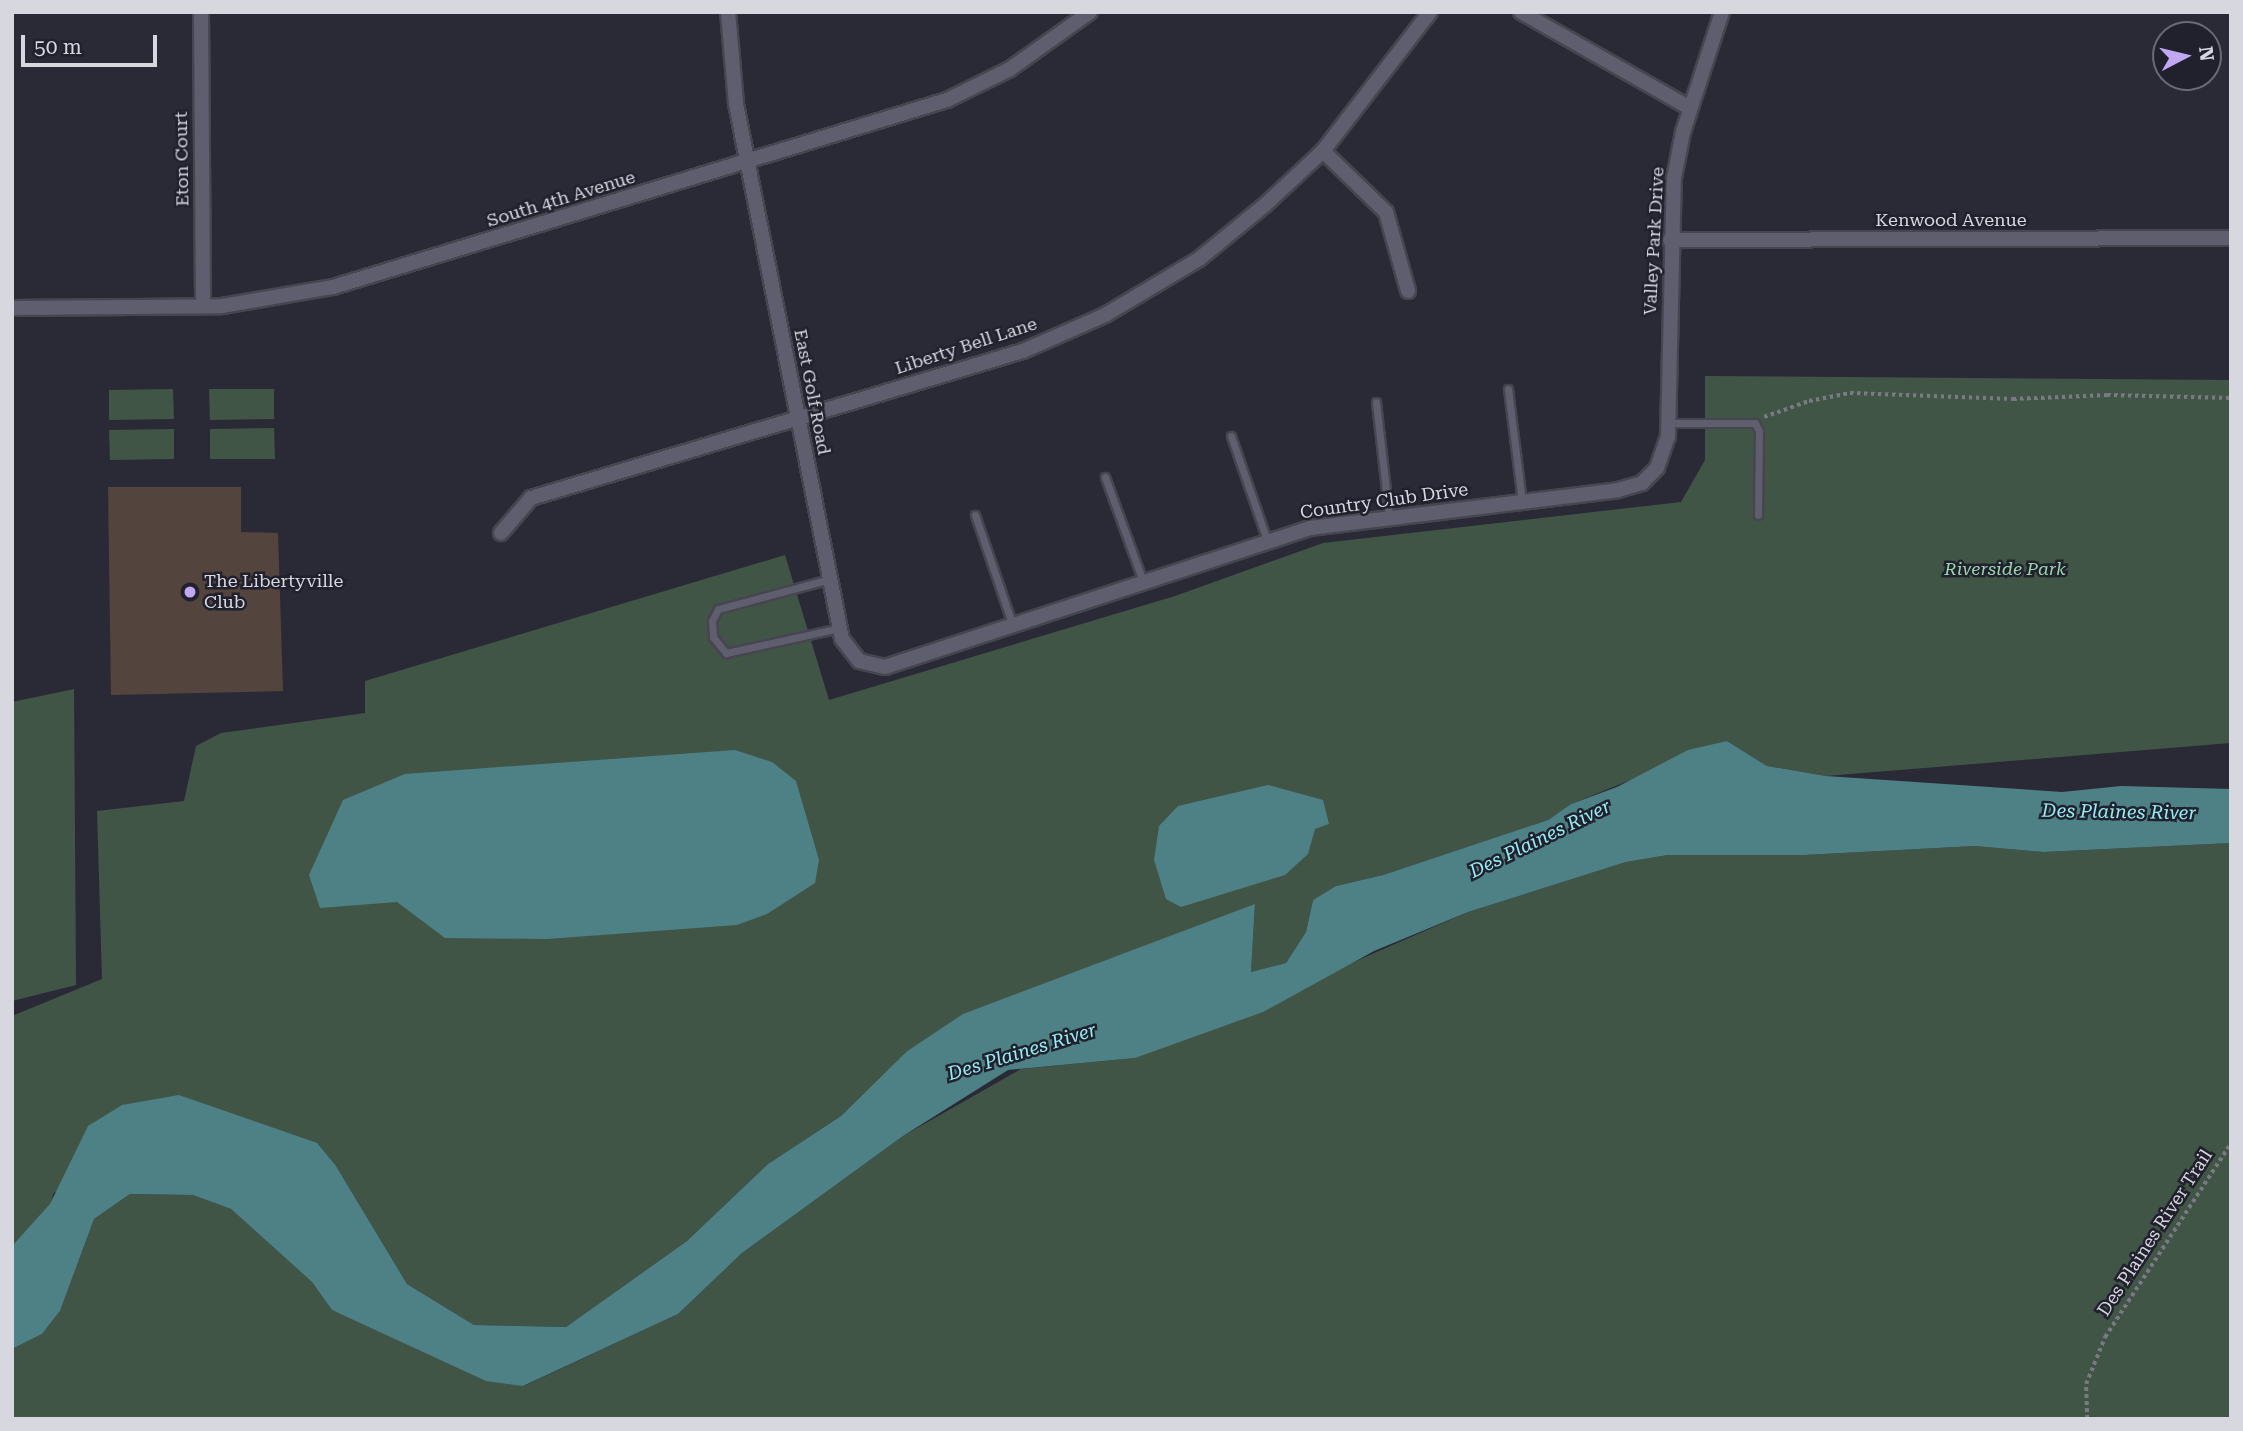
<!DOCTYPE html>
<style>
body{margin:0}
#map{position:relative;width:2243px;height:1431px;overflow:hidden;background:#2a2a37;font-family:"Roboto Serif",serif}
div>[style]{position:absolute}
.green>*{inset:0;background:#415547}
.water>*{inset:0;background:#4e8186}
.building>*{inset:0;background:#54443e}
.path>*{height:3.5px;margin-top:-1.75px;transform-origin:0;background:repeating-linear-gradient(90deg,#7a7a85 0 3.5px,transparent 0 7px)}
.roads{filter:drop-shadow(2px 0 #464550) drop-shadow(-2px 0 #464550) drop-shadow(0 2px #464550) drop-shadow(0 -2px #464550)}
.service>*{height:7px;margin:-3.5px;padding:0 3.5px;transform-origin:3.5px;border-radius:3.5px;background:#5f5e6e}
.minor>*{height:14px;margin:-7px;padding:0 7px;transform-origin:7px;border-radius:7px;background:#5f5e6e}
.dots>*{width:19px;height:19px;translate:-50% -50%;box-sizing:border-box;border:4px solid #21202d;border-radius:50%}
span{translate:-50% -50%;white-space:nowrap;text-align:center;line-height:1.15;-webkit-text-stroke:5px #21202d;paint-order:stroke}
.street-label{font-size:18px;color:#d7d7e0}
.park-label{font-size:18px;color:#9ad7ad;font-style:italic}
.poi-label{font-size:18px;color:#d7d7e0}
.left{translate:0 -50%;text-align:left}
.water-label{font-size:19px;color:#95eef6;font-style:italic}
.frame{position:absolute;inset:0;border:14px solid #d7d7e0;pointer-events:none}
.north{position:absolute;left:2152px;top:21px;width:70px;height:70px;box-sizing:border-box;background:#21202d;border:2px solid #6a6975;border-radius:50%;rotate:83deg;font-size:19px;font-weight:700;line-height:28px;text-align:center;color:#d7d7e0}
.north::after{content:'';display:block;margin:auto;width:24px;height:32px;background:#c1a8f3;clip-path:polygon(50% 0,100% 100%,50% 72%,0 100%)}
.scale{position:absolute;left:21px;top:35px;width:136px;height:32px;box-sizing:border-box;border:4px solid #d7d7e0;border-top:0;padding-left:9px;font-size:21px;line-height:24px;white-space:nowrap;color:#d7d7e0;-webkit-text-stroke:5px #21202d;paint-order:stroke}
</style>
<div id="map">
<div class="green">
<i style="clip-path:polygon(1705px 376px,2231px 380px,2231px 743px,1826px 776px,1767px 766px,1727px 741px,1571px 804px,1548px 820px,1383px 875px,1336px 886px,1313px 900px,1306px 932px,1286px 963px,1251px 972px,1255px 905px,906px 1052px,841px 1116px,768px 1164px,687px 1241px,566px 1327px,474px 1325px,407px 1284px,336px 1166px,261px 1127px,179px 1095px,53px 1194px,51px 1204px,12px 1246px,12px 1016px,102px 979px,97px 811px,184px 801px,196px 746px,221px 733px,365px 713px,365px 681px,785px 555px,829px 700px,1175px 596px,1323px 543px,1681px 502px,1705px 460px)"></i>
<i style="clip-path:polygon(173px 389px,174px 419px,109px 420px,109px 390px)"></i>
<i style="clip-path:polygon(209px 389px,274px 389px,274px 419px,210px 420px)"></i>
<i style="clip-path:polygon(274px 428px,275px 459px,210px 459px,210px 429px)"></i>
<i style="clip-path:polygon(174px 429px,174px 459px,110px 460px,109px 430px)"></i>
<i style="clip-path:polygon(74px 689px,76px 985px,12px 1001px,12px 702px)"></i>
<i style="clip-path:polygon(2231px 843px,2231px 1419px,12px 1419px,12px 1349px,42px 1334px,60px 1311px,94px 1219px,130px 1194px,193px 1195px,231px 1209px,312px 1282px,332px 1310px,524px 1386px,678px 1314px,742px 1253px,903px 1136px,1021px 1069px,1135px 1058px,1468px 912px,1626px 862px,1668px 855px,1804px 855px,1975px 846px,2044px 852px)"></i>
</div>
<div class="water">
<i style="clip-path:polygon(1727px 741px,1767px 766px,1826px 776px,2062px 792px,2121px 786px,2231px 789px,2231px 843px,2044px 852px,1975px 846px,1804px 855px,1668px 855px,1626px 862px,1468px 912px,1374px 951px,1263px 1012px,1135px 1058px,1008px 1070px,903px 1136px,742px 1253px,678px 1314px,523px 1386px,486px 1381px,332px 1310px,312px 1282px,231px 1209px,193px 1195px,130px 1194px,94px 1219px,60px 1311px,42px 1334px,12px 1349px,12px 1246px,50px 1204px,88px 1126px,122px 1105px,179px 1095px,317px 1143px,336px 1166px,407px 1284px,474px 1325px,566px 1327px,687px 1241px,768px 1164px,841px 1116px,906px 1052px,963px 1014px,1255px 904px,1251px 972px,1286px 963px,1306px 932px,1313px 900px,1336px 886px,1383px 875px,1548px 820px,1571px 804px,1617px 787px,1688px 750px)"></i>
<i style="clip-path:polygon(735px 750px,772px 762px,796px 781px,819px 860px,815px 883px,767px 914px,737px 925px,547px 939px,445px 938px,397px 902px,320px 908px,309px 875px,343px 800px,405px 774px)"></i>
<i style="clip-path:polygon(1268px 785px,1323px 800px,1329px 824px,1315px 829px,1308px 854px,1285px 875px,1181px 907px,1166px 899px,1154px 860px,1159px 826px,1178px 806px)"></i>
</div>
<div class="building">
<i style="clip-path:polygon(108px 487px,241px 487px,241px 532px,278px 533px,283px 691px,111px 695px)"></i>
</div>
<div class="path">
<i style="left:1764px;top:417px;width:48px;rotate:-19.6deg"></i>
<i style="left:1809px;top:401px;width:42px;rotate:-11deg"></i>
<i style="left:1850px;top:393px;width:163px;rotate:2.1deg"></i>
<i style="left:2013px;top:399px;width:94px;rotate:-2.4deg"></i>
<i style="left:2107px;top:395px;width:124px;rotate:1.4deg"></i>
<i style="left:2087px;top:1419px;width:35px;rotate:-92deg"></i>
<i style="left:2086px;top:1384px;width:51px;rotate:-68deg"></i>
<i style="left:2105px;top:1337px;width:231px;rotate:-57deg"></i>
</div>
<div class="roads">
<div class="service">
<i style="left:1508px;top:389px;width:113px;rotate:82.9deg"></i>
<i style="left:1376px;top:402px;width:115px;rotate:83.5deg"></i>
<i style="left:1668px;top:423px;width:87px"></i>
<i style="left:1755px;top:423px;width:9px;rotate:63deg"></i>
<i style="left:1759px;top:431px;width:84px;rotate:90.7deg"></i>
<i style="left:1231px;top:436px;width:113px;rotate:70.9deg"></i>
<i style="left:1105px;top:477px;width:114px;rotate:70deg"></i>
<i style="left:975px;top:515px;width:117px;rotate:71.1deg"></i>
<i style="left:830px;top:579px;width:116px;rotate:165deg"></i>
<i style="left:718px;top:609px;width:13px;rotate:117deg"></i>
<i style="left:712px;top:621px;width:16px;rotate:86deg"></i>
<i style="left:713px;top:637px;width:21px;rotate:51deg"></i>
<i style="left:726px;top:653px;width:117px;rotate:-12.4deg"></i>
</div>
<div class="minor">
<i style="left:201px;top:12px;width:294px;rotate:89.6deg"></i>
<i style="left:728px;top:12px;width:92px;rotate:85deg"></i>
<i style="left:736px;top:104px;width:545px;rotate:78.79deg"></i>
<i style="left:842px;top:639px;width:28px;rotate:52deg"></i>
<i style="left:859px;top:661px;width:27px;rotate:13deg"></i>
<i style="left:885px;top:667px;width:447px;rotate:-18.1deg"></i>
<i style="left:1310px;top:528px;width:310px;rotate:-7deg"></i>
<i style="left:1618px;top:490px;width:25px;rotate:-16deg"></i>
<i style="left:1642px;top:483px;width:21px;rotate:-45deg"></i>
<i style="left:1657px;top:468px;width:34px;rotate:-71deg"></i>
<i style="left:1668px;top:436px;width:258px;rotate:-88.7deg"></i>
<i style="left:1674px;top:178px;width:47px;rotate:-78.9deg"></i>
<i style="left:1683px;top:132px;width:126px;rotate:-72deg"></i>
<i style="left:1521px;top:12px;width:194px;rotate:29.6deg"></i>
<i style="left:1323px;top:151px;width:88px;rotate:44.1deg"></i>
<i style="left:1386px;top:212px;width:82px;rotate:74.4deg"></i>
<i style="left:1670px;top:240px;width:561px;rotate:-0.2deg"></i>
<i style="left:12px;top:308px;width:210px;rotate:-0.5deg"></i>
<i style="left:222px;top:306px;width:113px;rotate:-9.7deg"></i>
<i style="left:333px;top:287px;width:642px;rotate:-16.94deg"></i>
<i style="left:947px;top:100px;width:70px;rotate:-26.2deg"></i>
<i style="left:1010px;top:69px;width:98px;rotate:-35.5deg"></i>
<i style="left:501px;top:533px;width:46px;rotate:-49.4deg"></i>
<i style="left:531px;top:498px;width:513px;rotate:-16.64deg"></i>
<i style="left:1023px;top:351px;width:90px;rotate:-23.7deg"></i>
<i style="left:1105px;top:315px;width:109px;rotate:-30.8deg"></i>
<i style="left:1199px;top:259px;width:85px;rotate:-39.3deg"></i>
<i style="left:1265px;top:205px;width:79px;rotate:-43deg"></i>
<i style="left:1323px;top:151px;width:175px;rotate:-52.4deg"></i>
</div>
</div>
<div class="dots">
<i style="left:190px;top:592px;background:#c1a8f3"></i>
</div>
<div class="street-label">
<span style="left:182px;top:159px;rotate:-91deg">Eton Court</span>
<span style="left:561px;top:199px;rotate:-17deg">South 4th Avenue</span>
<span style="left:1951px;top:220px">Kenwood Avenue</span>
<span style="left:1654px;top:241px;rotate:-87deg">Valley Park Drive</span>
<span style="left:966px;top:346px;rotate:-18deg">Liberty Bell Lane</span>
<span style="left:812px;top:392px;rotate:79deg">East Golf Road</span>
<span style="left:1384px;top:501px;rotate:-8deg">Country Club Drive</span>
<span style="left:2155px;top:1233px;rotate:-57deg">Des Plaines River Trail</span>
</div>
<div class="park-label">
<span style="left:2005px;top:569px">Riverside Park</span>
</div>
<div class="poi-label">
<span class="left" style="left:204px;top:592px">The Libertyville<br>Club</span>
</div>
<div class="water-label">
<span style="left:2119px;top:812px;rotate:1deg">Des Plaines River</span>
<span style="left:1540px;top:839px;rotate:-26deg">Des Plaines River</span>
<span style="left:1022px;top:1052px;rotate:-17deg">Des Plaines River</span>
</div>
<div class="frame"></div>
<div class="north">N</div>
<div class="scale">50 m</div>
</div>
